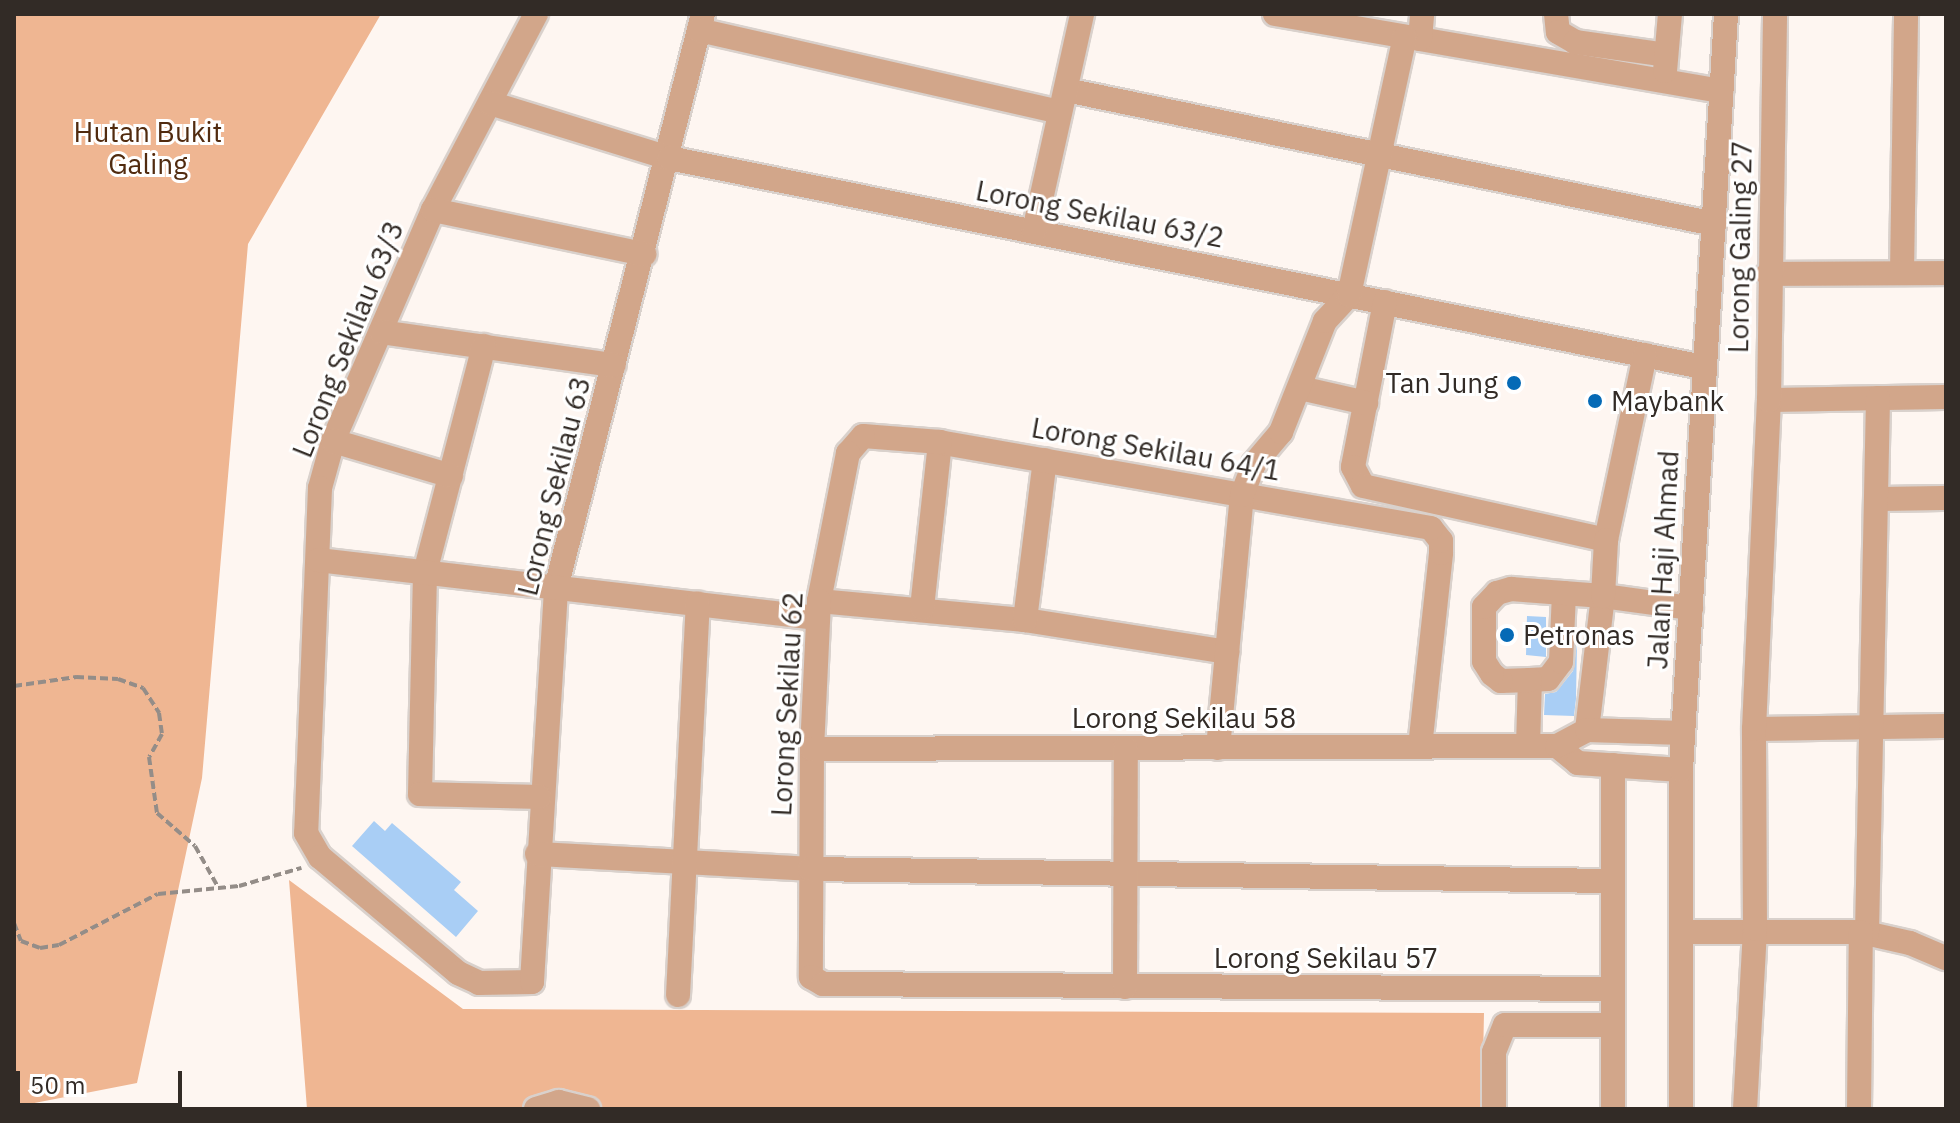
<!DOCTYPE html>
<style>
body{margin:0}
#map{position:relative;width:1960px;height:1123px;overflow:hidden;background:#fef6f1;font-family:"IBM Plex Sans",sans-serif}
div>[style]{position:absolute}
.green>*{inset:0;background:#efb692}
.building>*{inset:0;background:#a9cef5}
.path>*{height:4px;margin-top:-2px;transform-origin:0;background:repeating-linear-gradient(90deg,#948d88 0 8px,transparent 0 12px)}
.roads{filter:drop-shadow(2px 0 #d9d1cc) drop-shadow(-2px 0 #d9d1cc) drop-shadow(0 2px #d9d1cc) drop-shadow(0 -2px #d9d1cc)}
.minor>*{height:24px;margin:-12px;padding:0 12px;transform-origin:12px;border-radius:12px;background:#d2a68a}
.dots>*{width:22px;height:22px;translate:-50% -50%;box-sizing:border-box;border:4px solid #fff;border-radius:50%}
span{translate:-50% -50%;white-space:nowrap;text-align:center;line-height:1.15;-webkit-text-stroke:6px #fff;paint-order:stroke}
.park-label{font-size:28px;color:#512b0f}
.street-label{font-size:28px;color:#322b26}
.poi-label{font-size:28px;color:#322b26}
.right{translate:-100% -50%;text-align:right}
.left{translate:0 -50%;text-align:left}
.frame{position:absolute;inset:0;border:16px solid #322b26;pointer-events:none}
.scale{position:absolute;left:16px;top:1071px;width:166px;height:36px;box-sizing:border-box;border:4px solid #322b26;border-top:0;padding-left:10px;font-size:24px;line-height:28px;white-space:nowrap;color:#322b26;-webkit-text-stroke:6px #fff;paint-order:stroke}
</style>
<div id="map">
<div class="green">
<i style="clip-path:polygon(14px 14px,381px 14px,248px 244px,202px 778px,137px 1083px,14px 1107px)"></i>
<i style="clip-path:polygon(289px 880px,463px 1009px,1484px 1013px,1482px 1109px,307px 1109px)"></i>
</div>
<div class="building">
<i style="clip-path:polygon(1546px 607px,1546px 657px,1526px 655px,1527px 616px,1546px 617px)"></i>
<i style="clip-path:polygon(1577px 644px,1576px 699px,1574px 716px,1544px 715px,1545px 694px,1556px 692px,1573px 671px)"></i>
<i style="clip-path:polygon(374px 821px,385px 831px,392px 823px,461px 882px,454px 890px,478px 911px,456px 937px,352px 846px)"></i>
</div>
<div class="path">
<i style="left:14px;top:686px;width:63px;rotate:-8.3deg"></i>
<i style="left:76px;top:677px;width:42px;rotate:2.7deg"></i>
<i style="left:118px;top:679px;width:27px;rotate:20deg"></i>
<i style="left:143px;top:688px;width:30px;rotate:57deg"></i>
<i style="left:159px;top:713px;width:21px;rotate:82deg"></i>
<i style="left:162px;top:734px;width:26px;rotate:119deg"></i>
<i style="left:149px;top:757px;width:57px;rotate:81.9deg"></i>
<i style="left:157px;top:813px;width:50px;rotate:41deg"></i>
<i style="left:195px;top:846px;width:47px;rotate:60.7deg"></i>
<i style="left:14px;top:923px;width:19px;rotate:69deg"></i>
<i style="left:21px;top:941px;width:20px;rotate:20deg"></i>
<i style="left:40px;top:948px;width:19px;rotate:-9deg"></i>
<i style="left:59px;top:945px;width:111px;rotate:-27.3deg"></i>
<i style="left:158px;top:894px;width:81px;rotate:-5.6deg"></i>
<i style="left:239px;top:886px;width:65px;rotate:-16.2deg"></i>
</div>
<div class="roads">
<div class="minor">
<i style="left:536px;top:14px;width:221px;rotate:117.7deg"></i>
<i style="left:433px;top:210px;width:252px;rotate:113.4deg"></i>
<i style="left:333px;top:441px;width:49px;rotate:105.5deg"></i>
<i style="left:320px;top:488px;width:345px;rotate:92.3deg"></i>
<i style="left:306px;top:833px;width:28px;rotate:60deg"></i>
<i style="left:320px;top:857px;width:180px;rotate:40deg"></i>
<i style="left:458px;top:973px;width:23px;rotate:25deg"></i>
<i style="left:479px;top:983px;width:53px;rotate:-1.1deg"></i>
<i style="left:532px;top:982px;width:395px;rotate:-86.5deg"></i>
<i style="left:556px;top:588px;width:593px;rotate:-75.64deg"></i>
<i style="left:1275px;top:14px;width:453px;rotate:9.8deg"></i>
<i style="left:1556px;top:14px;width:18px;rotate:84deg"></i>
<i style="left:1558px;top:32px;width:20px;rotate:30deg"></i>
<i style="left:1575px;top:42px;width:92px;rotate:8.1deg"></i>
<i style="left:699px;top:30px;width:370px;rotate:12.8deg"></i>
<i style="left:1420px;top:39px;width:25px;rotate:-85deg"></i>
<i style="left:1665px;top:71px;width:57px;rotate:-85deg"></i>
<i style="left:1066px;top:90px;width:662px;rotate:11.68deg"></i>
<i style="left:490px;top:103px;width:187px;rotate:17.1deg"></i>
<i style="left:669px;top:158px;width:1055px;rotate:11.43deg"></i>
<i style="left:433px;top:210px;width:216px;rotate:11.8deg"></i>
<i style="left:1034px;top:231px;width:222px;rotate:-77.5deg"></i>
<i style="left:1902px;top:273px;width:259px;rotate:-89.1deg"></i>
<i style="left:1768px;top:274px;width:178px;rotate:-0.3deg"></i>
<i style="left:1385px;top:302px;width:168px;rotate:101deg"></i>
<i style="left:1353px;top:467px;width:21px;rotate:62deg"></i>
<i style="left:1363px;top:486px;width:249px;rotate:12.5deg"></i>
<i style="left:1606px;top:540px;width:189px;rotate:-78.1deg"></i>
<i style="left:381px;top:332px;width:235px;rotate:8.1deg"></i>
<i style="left:484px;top:346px;width:235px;rotate:104.6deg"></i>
<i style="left:425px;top:573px;width:221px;rotate:91.3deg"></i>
<i style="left:420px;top:794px;width:119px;rotate:1.4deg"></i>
<i style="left:1300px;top:388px;width:68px;rotate:12.8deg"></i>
<i style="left:1769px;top:400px;width:177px;rotate:-1deg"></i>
<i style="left:333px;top:441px;width:123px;rotate:16.5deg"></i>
<i style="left:1877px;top:499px;width:69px;rotate:-0.8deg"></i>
<i style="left:318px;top:560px;width:503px;rotate:6.62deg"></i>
<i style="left:819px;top:601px;width:207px;rotate:5.3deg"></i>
<i style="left:1025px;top:620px;width:205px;rotate:9deg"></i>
<i style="left:922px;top:608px;width:167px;rotate:-83.8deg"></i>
<i style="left:1025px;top:620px;width:161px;rotate:-82.9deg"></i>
<i style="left:1530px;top:680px;width:18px;rotate:-3deg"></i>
<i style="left:1548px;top:679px;width:21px;rotate:-53deg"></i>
<i style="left:1561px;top:662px;width:69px;rotate:-87.5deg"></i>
<i style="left:1754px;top:729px;width:192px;rotate:-0.9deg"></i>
<i style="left:1587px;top:730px;width:135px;rotate:-83.2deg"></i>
<i style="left:1603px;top:596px;width:89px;rotate:7.8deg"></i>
<i style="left:1528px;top:746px;width:66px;rotate:-88.3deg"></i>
<i style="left:1530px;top:680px;width:29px;rotate:178deg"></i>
<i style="left:1501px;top:681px;width:11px;rotate:-142deg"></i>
<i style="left:1492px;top:674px;width:15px;rotate:-122deg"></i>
<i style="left:1484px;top:661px;width:54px;rotate:-90deg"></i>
<i style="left:1484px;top:607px;width:19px;rotate:-47deg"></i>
<i style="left:1497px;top:593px;width:15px;rotate:-16deg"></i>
<i style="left:1511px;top:589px;width:92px;rotate:4.4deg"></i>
<i style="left:1603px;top:596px;width:56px;rotate:-86.9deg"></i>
<i style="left:1557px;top:746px;width:27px;rotate:39deg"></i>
<i style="left:1578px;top:763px;width:103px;rotate:3.9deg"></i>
<i style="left:1420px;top:747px;width:195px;rotate:-83.8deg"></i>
<i style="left:1441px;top:553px;width:12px;rotate:-90deg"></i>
<i style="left:1441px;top:541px;width:16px;rotate:-128deg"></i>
<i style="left:1431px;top:528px;width:498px;rotate:-170.1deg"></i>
<i style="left:940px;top:442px;width:77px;rotate:-175.5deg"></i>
<i style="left:863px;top:436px;width:23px;rotate:131deg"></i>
<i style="left:848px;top:453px;width:151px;rotate:101.1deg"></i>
<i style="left:819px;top:601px;width:148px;rotate:92.7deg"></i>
<i style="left:812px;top:749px;width:228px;rotate:90.3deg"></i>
<i style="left:811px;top:977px;width:14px;rotate:30deg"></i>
<i style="left:823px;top:984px;width:789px;rotate:0.36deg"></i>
<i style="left:1218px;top:748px;width:254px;rotate:-84.6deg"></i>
<i style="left:1242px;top:495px;width:33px;rotate:-69deg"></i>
<i style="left:1254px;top:464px;width:42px;rotate:-49.8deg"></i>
<i style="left:1281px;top:432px;width:119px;rotate:-68.4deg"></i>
<i style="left:1325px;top:321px;width:35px;rotate:-47deg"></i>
<i style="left:1349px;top:295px;width:264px;rotate:-77.8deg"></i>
<i style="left:812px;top:749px;width:745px;rotate:-0.23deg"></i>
<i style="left:1557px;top:746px;width:34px;rotate:-28deg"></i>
<i style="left:1587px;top:730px;width:96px;rotate:1.8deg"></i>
<i style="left:537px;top:854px;width:273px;rotate:3.1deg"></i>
<i style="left:810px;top:869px;width:803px;rotate:0.86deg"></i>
<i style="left:1681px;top:932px;width:180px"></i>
<i style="left:1861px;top:932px;width:50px;rotate:12.7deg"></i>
<i style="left:1910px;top:943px;width:39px;rotate:23deg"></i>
<i style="left:1867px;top:933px;width:535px;rotate:-88.82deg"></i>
<i style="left:1125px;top:987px;width:239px;rotate:-89.8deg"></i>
<i style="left:678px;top:995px;width:392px;rotate:-87.1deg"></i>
<i style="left:536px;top:1109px;width:24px;rotate:-17deg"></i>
<i style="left:559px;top:1102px;width:30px;rotate:14deg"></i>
<i style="left:1494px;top:1109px;width:57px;rotate:-90deg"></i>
<i style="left:1494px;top:1052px;width:29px;rotate:-68deg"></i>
<i style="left:1505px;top:1025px;width:108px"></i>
<i style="left:1613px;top:1109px;width:344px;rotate:-90deg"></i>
<i style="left:1681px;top:1109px;width:339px;rotate:-90deg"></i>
<i style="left:1681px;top:770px;width:757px;rotate:-86.59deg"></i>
<i style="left:1745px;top:1109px;width:180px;rotate:-86.8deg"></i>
<i style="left:1755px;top:929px;width:200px;rotate:-90.3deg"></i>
<i style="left:1754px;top:729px;width:329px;rotate:-87.4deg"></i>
<i style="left:1769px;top:400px;width:386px;rotate:-89.1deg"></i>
<i style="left:1859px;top:1109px;width:177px;rotate:-89.4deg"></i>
</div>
</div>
<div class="dots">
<i style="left:1514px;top:383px;background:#056ab6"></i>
<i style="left:1595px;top:401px;background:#056ab6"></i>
<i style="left:1507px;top:635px;background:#056ab6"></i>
</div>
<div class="park-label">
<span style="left:148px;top:148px">Hutan Bukit<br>Galing</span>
</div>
<div class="street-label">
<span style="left:1100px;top:214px;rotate:11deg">Lorong Sekilau 63/2</span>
<span style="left:1740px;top:247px;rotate:-89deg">Lorong Galing 27</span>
<span style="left:348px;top:339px;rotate:-68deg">Lorong Sekilau 63/3</span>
<span style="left:1156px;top:449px;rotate:10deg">Lorong Sekilau 64/1</span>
<span style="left:554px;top:486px;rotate:-76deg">Lorong Sekilau 63</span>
<span style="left:1663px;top:560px;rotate:-87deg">Jalan Haji Ahmad</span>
<span style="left:787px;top:704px;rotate:-87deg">Lorong Sekilau 62</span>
<span style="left:1184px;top:718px">Lorong Sekilau 58</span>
<span style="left:1326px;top:958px">Lorong Sekilau 57</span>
</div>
<div class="poi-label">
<span class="right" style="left:1498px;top:383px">Tan Jung</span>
<span class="left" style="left:1611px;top:401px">Maybank</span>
<span class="left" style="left:1523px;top:635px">Petronas</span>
</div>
<div class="frame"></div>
<div class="scale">50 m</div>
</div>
